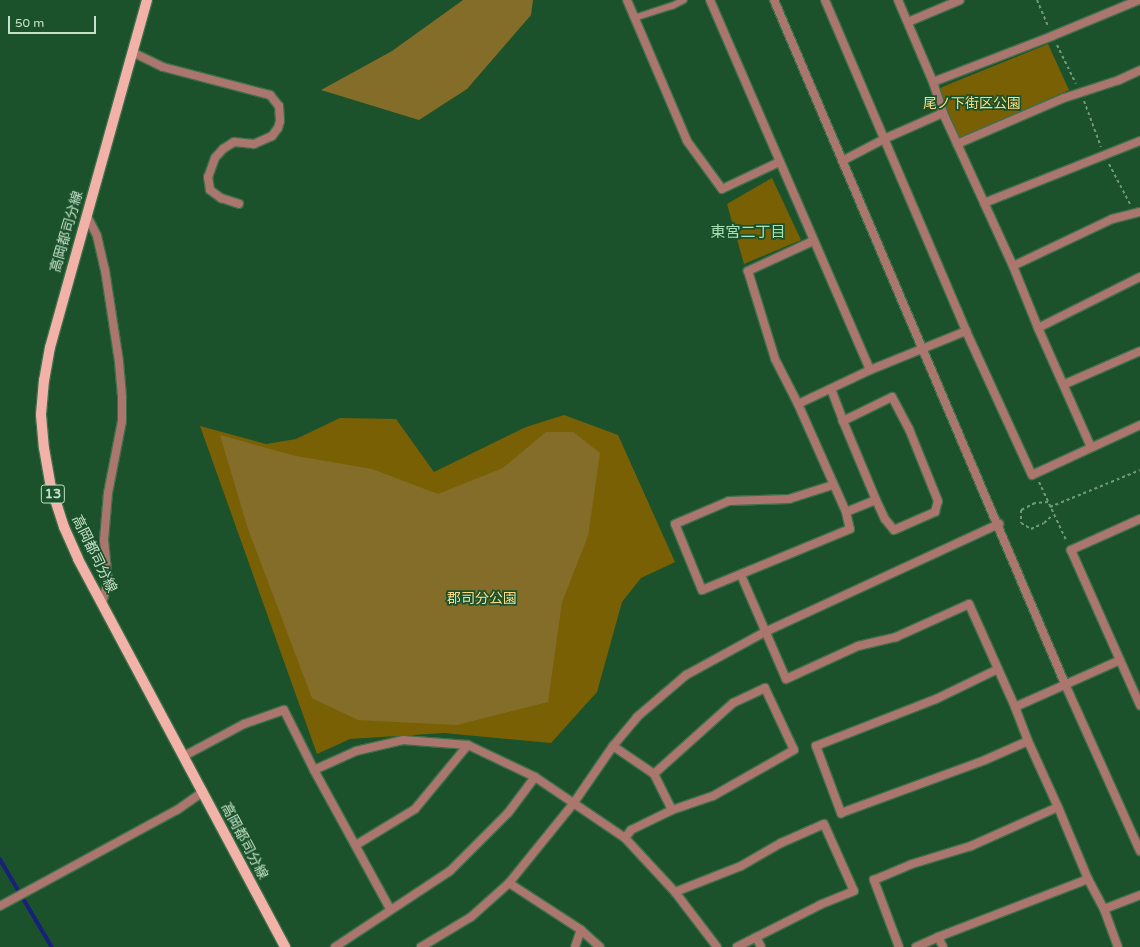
<!DOCTYPE html>
<meta charset="utf-8">
<style>
body{margin:0}
#map{position:relative;width:1140px;height:947px;overflow:hidden;background:#1b522b;font-family:"Varela Round","Noto Sans JP",sans-serif}
div>[style]{position:absolute}
.green>*{inset:0;background:#7a6005}
.forest>*{inset:0;background:#846d29}
.stream>*{height:3.5px;margin:-1.75px;padding:0 1.75px;transform-origin:1.75px;border-radius:1.75px;background:#17207b}
.path>*{height:2px;margin-top:-1px;transform-origin:0;background:repeating-linear-gradient(90deg,#70997a 0 3px,transparent 0 6px)}
.roads{filter:drop-shadow(1px 0 #3d6f4b) drop-shadow(-1px 0 #3d6f4b) drop-shadow(0 1px #3d6f4b) drop-shadow(0 -1px #3d6f4b)}
.service>*{height:6px;margin:-3px;padding:0 3px;transform-origin:3px;border-radius:3px;background:#ab766d}
.minor>*{height:8px;margin:-4px;padding:0 4px;transform-origin:4px;border-radius:4px;background:#ab766d}
.tertiary>*{height:8px;margin:-4px;padding:0 4px;transform-origin:4px;border-radius:4px;background:#ab766d}
.primary>*{height:10px;margin:-5px;padding:0 5px;transform-origin:5px;border-radius:5px;background:#f2b2a7}
span{translate:-50% -50%;white-space:nowrap;text-align:center;line-height:1.15;-webkit-text-stroke:3.5px #1b522b;paint-order:stroke}
.shield-label span{padding:1px 3px;background:#1b522b;border:1px solid;border-radius:3px;-webkit-text-stroke-width:0}
.shield-label{font-size:13px;color:#c5e1c9;font-weight:700}
.park-label{font-size:14px;color:#fbdd89}
.street-label{font-size:14px;color:#c5e1c9}
.neighbourhood-label{font-size:15px;color:#a8e1b3}
.scale{position:absolute;left:8px;top:16px;width:88px;height:18px;box-sizing:border-box;border:2px solid #c5e1c9;border-top:0;padding-left:5px;font-size:12px;line-height:14px;white-space:nowrap;color:#c5e1c9;-webkit-text-stroke:3px #1b522b;paint-order:stroke}
</style>
<div id="map">
<div class="green">
<i style="clip-path:polygon(1048px 44px,1069px 90px,961px 138px,956px 134px,938px 93px,942px 87px)"></i>
<i style="clip-path:polygon(772px 178px,801px 240px,744px 264px,727px 204px)"></i>
<i style="clip-path:polygon(564px 415px,618px 435px,675px 562px,641px 578px,622px 602px,597px 692px,551px 743px,444px 733px,350px 739px,317px 754px,200px 426px,266px 444px,296px 439px,340px 418px,396px 419px,434px 472px,526px 427px)"></i>
</div>
<div class="forest">
<i style="clip-path:polygon(463px 0,533px 0,531px 15px,467px 89px,419px 120px,321px 90px,392px 51px)"></i>
<i style="clip-path:polygon(546px 432px,573px 432px,600px 453px,588px 536px,562px 602px,548px 702px,457px 725px,358px 720px,312px 698px,248px 529px,220px 435px,296px 456px,372px 469px,438px 494px,503px 468px)"></i>
</div>
<div class="stream">
<i style="left:0;top:859px;width:102px;rotate:59.4deg"></i>
</div>
<div class="path">
<i style="left:1037px;top:0;width:30px;rotate:67deg"></i>
<i style="left:1057px;top:45px;width:43px;rotate:64deg"></i>
<i style="left:1084px;top:101px;width:49px;rotate:69.7deg"></i>
<i style="left:1109px;top:164px;width:45px;rotate:62.3deg"></i>
<i style="left:1039px;top:482px;width:66px;rotate:65deg"></i>
<i style="left:1048px;top:502px;width:13px;rotate:176deg"></i>
<i style="left:1035px;top:503px;width:16px;rotate:153deg"></i>
<i style="left:1021px;top:510px;width:13px;rotate:90deg"></i>
<i style="left:1021px;top:523px;width:12px;rotate:31deg"></i>
<i style="left:1031px;top:529px;width:14px;rotate:-25deg"></i>
<i style="left:1044px;top:523px;width:12px;rotate:-42deg"></i>
<i style="left:1050px;top:507px;width:97px;rotate:-22.3deg"></i>
</div>
<div class="roads">
<div class="service">
<i style="left:634px;top:18px;width:40px;rotate:-18deg"></i>
<i style="left:672px;top:6px;width:13px;rotate:-27deg"></i>
</div>
<div class="minor">
<i style="left:627px;top:0;width:153px;rotate:66.9deg"></i>
<i style="left:687px;top:141px;width:59px;rotate:53.9deg"></i>
<i style="left:722px;top:189px;width:63px;rotate:-25.3deg"></i>
<i style="left:710px;top:0;width:403px;rotate:66.6deg"></i>
<i style="left:825px;top:0;width:360px;rotate:66.9deg"></i>
<i style="left:966px;top:331px;width:158px;rotate:65.4deg"></i>
<i style="left:1032px;top:475px;width:119px;rotate:-24.8deg"></i>
<i style="left:898px;top:0;width:89px;rotate:66.9deg"></i>
<i style="left:933px;top:82px;width:33px;rotate:72deg"></i>
<i style="left:943px;top:113px;width:168px;rotate:65.4deg"></i>
<i style="left:1013px;top:266px;width:67px;rotate:68deg"></i>
<i style="left:1038px;top:328px;width:130px;rotate:66deg"></i>
<i style="left:908px;top:22px;width:56px;rotate:-22.9deg"></i>
<i style="left:132px;top:52px;width:34px;rotate:26deg"></i>
<i style="left:163px;top:67px;width:111px;rotate:14.7deg"></i>
<i style="left:270px;top:95px;width:14px;rotate:51deg"></i>
<i style="left:279px;top:106px;width:15px;rotate:86deg"></i>
<i style="left:280px;top:121px;width:7px;rotate:106deg"></i>
<i style="left:278px;top:128px;width:10px;rotate:127deg"></i>
<i style="left:272px;top:136px;width:20px;rotate:156deg"></i>
<i style="left:254px;top:144px;width:20px;rotate:-174deg"></i>
<i style="left:234px;top:142px;width:13px;rotate:148deg"></i>
<i style="left:223px;top:149px;width:12px;rotate:132deg"></i>
<i style="left:215px;top:158px;width:20px;rotate:110deg"></i>
<i style="left:208px;top:177px;width:13px;rotate:81deg"></i>
<i style="left:210px;top:190px;width:14px;rotate:36deg"></i>
<i style="left:221px;top:198px;width:19px;rotate:18deg"></i>
<i style="left:933px;top:82px;width:128px;rotate:-21.1deg"></i>
<i style="left:1052px;top:36px;width:94px;rotate:-22.5deg"></i>
<i style="left:957px;top:144px;width:116px;rotate:-23.3deg"></i>
<i style="left:1064px;top:98px;width:58px;rotate:-18.1deg"></i>
<i style="left:1119px;top:80px;width:23px;rotate:-25deg"></i>
<i style="left:842px;top:161px;width:47px;rotate:-27.6deg"></i>
<i style="left:884px;top:139px;width:64px;rotate:-23.8deg"></i>
<i style="left:984px;top:203px;width:168px;rotate:-21.7deg"></i>
<i style="left:87px;top:216px;width:22px;rotate:63deg"></i>
<i style="left:97px;top:236px;width:35px;rotate:77deg"></i>
<i style="left:105px;top:270px;width:93px;rotate:81.3deg"></i>
<i style="left:119px;top:362px;width:36px;rotate:85deg"></i>
<i style="left:122px;top:398px;width:23px;rotate:90deg"></i>
<i style="left:122px;top:421px;width:73px;rotate:101deg"></i>
<i style="left:108px;top:493px;width:47px;rotate:94.9deg"></i>
<i style="left:104px;top:540px;width:41px;rotate:84.4deg"></i>
<i style="left:108px;top:581px;width:23px;rotate:105deg"></i>
<i style="left:813px;top:241px;width:72px;rotate:155.2deg"></i>
<i style="left:748px;top:271px;width:92px;rotate:72.9deg"></i>
<i style="left:775px;top:359px;width:51px;rotate:62.9deg"></i>
<i style="left:798px;top:404px;width:118px;rotate:66deg"></i>
<i style="left:846px;top:512px;width:17px;rotate:77deg"></i>
<i style="left:850px;top:529px;width:160px;rotate:157.6deg"></i>
<i style="left:702px;top:590px;width:71px;rotate:-112.2deg"></i>
<i style="left:675px;top:524px;width:59px;rotate:-23.1deg"></i>
<i style="left:729px;top:501px;width:60px;rotate:-1.9deg"></i>
<i style="left:789px;top:499px;width:46px;rotate:-17.7deg"></i>
<i style="left:1013px;top:266px;width:110px;rotate:-25.4deg"></i>
<i style="left:1112px;top:219px;width:29px;rotate:-14deg"></i>
<i style="left:1038px;top:328px;width:114px;rotate:-26.6deg"></i>
<i style="left:1065px;top:384px;width:82px;rotate:-23.7deg"></i>
<i style="left:831px;top:389px;width:34px;rotate:69deg"></i>
<i style="left:843px;top:421px;width:86px;rotate:67.3deg"></i>
<i style="left:876px;top:500px;width:21px;rotate:65deg"></i>
<i style="left:885px;top:519px;width:14px;rotate:51deg"></i>
<i style="left:894px;top:530px;width:45px;rotate:-23.7deg"></i>
<i style="left:935px;top:512px;width:11px;rotate:-75deg"></i>
<i style="left:938px;top:501px;width:78px;rotate:-111.9deg"></i>
<i style="left:909px;top:429px;width:36px;rotate:-118deg"></i>
<i style="left:892px;top:397px;width:55px;rotate:153.9deg"></i>
<i style="left:798px;top:404px;width:80px;rotate:-25.3deg"></i>
<i style="left:870px;top:370px;width:104px;rotate:-22.1deg"></i>
<i style="left:846px;top:512px;width:32px;rotate:-22deg"></i>
<i style="left:1140px;top:519px;width:76px;rotate:155.8deg"></i>
<i style="left:1071px;top:550px;width:170px;rotate:66deg"></i>
<i style="left:741px;top:575px;width:113px;rotate:66.6deg"></i>
<i style="left:786px;top:679px;width:79px;rotate:-24.6deg"></i>
<i style="left:858px;top:646px;width:39px;rotate:-13deg"></i>
<i style="left:896px;top:637px;width:80px;rotate:-24.3deg"></i>
<i style="left:969px;top:604px;width:113px;rotate:65.9deg"></i>
<i style="left:1015px;top:707px;width:36px;rotate:69deg"></i>
<i style="left:1028px;top:741px;width:72px;rotate:65.6deg"></i>
<i style="left:1058px;top:807px;width:78px;rotate:67.4deg"></i>
<i style="left:1088px;top:879px;width:34px;rotate:62deg"></i>
<i style="left:1104px;top:909px;width:40px;rotate:69.8deg"></i>
<i style="left:998px;top:669px;width:69px;rotate:154.2deg"></i>
<i style="left:936px;top:699px;width:129px;rotate:158.6deg"></i>
<i style="left:816px;top:746px;width:72px;rotate:69.5deg"></i>
<i style="left:841px;top:813px;width:153px;rotate:-20.2deg"></i>
<i style="left:985px;top:760px;width:47px;rotate:-23.8deg"></i>
<i style="left:1015px;top:707px;width:115px;rotate:-24.1deg"></i>
<i style="left:613px;top:746px;width:50px;rotate:34.3deg"></i>
<i style="left:654px;top:774px;width:40px;rotate:63.4deg"></i>
<i style="left:184px;top:756px;width:68px;rotate:-28.1deg"></i>
<i style="left:244px;top:724px;width:42px;rotate:-19.3deg"></i>
<i style="left:284px;top:710px;width:67px;rotate:63.4deg"></i>
<i style="left:314px;top:770px;width:158px;rotate:61.3deg"></i>
<i style="left:314px;top:770px;width:46px;rotate:-24.3deg"></i>
<i style="left:356px;top:751px;width:48px;rotate:-13.2deg"></i>
<i style="left:403px;top:740px;width:65px;rotate:4.4deg"></i>
<i style="left:468px;top:745px;width:74px;rotate:25.5deg"></i>
<i style="left:535px;top:777px;width:109px;rotate:34.1deg"></i>
<i style="left:625px;top:838px;width:74px;rotate:47.2deg"></i>
<i style="left:675px;top:892px;width:69px;rotate:52.6deg"></i>
<i style="left:625px;top:838px;width:10px;rotate:-53deg"></i>
<i style="left:631px;top:830px;width:46px;rotate:-26deg"></i>
<i style="left:672px;top:810px;width:43px;rotate:-18.9deg"></i>
<i style="left:713px;top:796px;width:93px;rotate:-29.6deg"></i>
<i style="left:794px;top:750px;width:68px;rotate:-115.1deg"></i>
<i style="left:765px;top:688px;width:35px;rotate:155deg"></i>
<i style="left:733px;top:703px;width:106px;rotate:138.1deg"></i>
<i style="left:356px;top:845px;width:69px;rotate:-31.4deg"></i>
<i style="left:415px;top:809px;width:83px;rotate:-50.4deg"></i>
<i style="left:509px;top:883px;width:86px;rotate:33.1deg"></i>
<i style="left:581px;top:930px;width:25px;rotate:42deg"></i>
<i style="left:675px;top:892px;width:71px;rotate:-21.5deg"></i>
<i style="left:741px;top:866px;width:46px;rotate:-29.9deg"></i>
<i style="left:781px;top:843px;width:47px;rotate:-23.8deg"></i>
<i style="left:824px;top:824px;width:73px;rotate:65.9deg"></i>
<i style="left:854px;top:891px;width:37px;rotate:158deg"></i>
<i style="left:820px;top:905px;width:93px;rotate:153.2deg"></i>
<i style="left:0;top:906px;width:201px;rotate:-28.5deg"></i>
<i style="left:177px;top:810px;width:32px;rotate:-35deg"></i>
<i style="left:1104px;top:909px;width:39px;rotate:-21deg"></i>
<i style="left:756px;top:937px;width:11px;rotate:63deg"></i>
<i style="left:938px;top:937px;width:11px;rotate:63deg"></i>
<i style="left:335px;top:947px;width:138px;rotate:-33.5deg"></i>
<i style="left:450px;top:871px;width:82px;rotate:-45deg"></i>
<i style="left:508px;top:813px;width:45px;rotate:-53.1deg"></i>
<i style="left:575px;top:947px;width:18px;rotate:-71deg"></i>
<i style="left:899px;top:947px;width:72px;rotate:-110.5deg"></i>
<i style="left:874px;top:880px;width:41px;rotate:-22.8deg"></i>
<i style="left:912px;top:864px;width:62px;rotate:-17deg"></i>
<i style="left:971px;top:846px;width:95px;rotate:-24.1deg"></i>
<i style="left:916px;top:947px;width:24px;rotate:-24deg"></i>
<i style="left:938px;top:937px;width:161px;rotate:-21.1deg"></i>
</div>
<div class="tertiary">
<i style="left:774px;top:0;width:743px;rotate:66.95deg"></i>
<i style="left:1065px;top:684px;width:183px;rotate:65.8deg"></i>
<i style="left:421px;top:947px;width:58px;rotate:-31deg"></i>
<i style="left:471px;top:917px;width:51px;rotate:-41.8deg"></i>
<i style="left:509px;top:883px;width:102px;rotate:-51deg"></i>
<i style="left:573px;top:804px;width:70px;rotate:-55.4deg"></i>
<i style="left:613px;top:746px;width:38px;rotate:-50deg"></i>
<i style="left:637px;top:717px;width:65px;rotate:-40.6deg"></i>
<i style="left:686px;top:675px;width:90px;rotate:-28.6deg"></i>
<i style="left:765px;top:632px;width:258px;rotate:-24.8deg"></i>
</div>
<div class="primary">
<i style="left:147px;top:0;width:360px;rotate:105.6deg"></i>
<i style="left:50px;top:347px;width:34px;rotate:100deg"></i>
<i style="left:44px;top:380px;width:35px;rotate:95deg"></i>
<i style="left:41px;top:415px;width:33px;rotate:85deg"></i>
<i style="left:44px;top:448px;width:40px;rotate:80deg"></i>
<i style="left:51px;top:487px;width:42px;rotate:72deg"></i>
<i style="left:64px;top:527px;width:35px;rotate:66deg"></i>
<i style="left:78px;top:559px;width:440px;rotate:61.9deg"></i>
</div>
</div>
<div class="shield-label">
<span style="left:53px;top:494px">13</span>
</div>
<div class="park-label">
<span style="left:972px;top:104px">尾ノ下街区公園</span>
<span style="left:482px;top:599px">郡司分公園</span>
</div>
<div class="street-label">
<span style="left:67px;top:232px;rotate:-74deg">高岡都司分線</span>
<span style="left:94px;top:554px;rotate:64deg">高岡都司分線</span>
<span style="left:244px;top:841px;rotate:62deg">高岡都司分線</span>
</div>
<div class="neighbourhood-label">
<span style="left:748px;top:233px">東宮二丁目</span>
</div>
<div class="scale">50 m</div>
</div>
